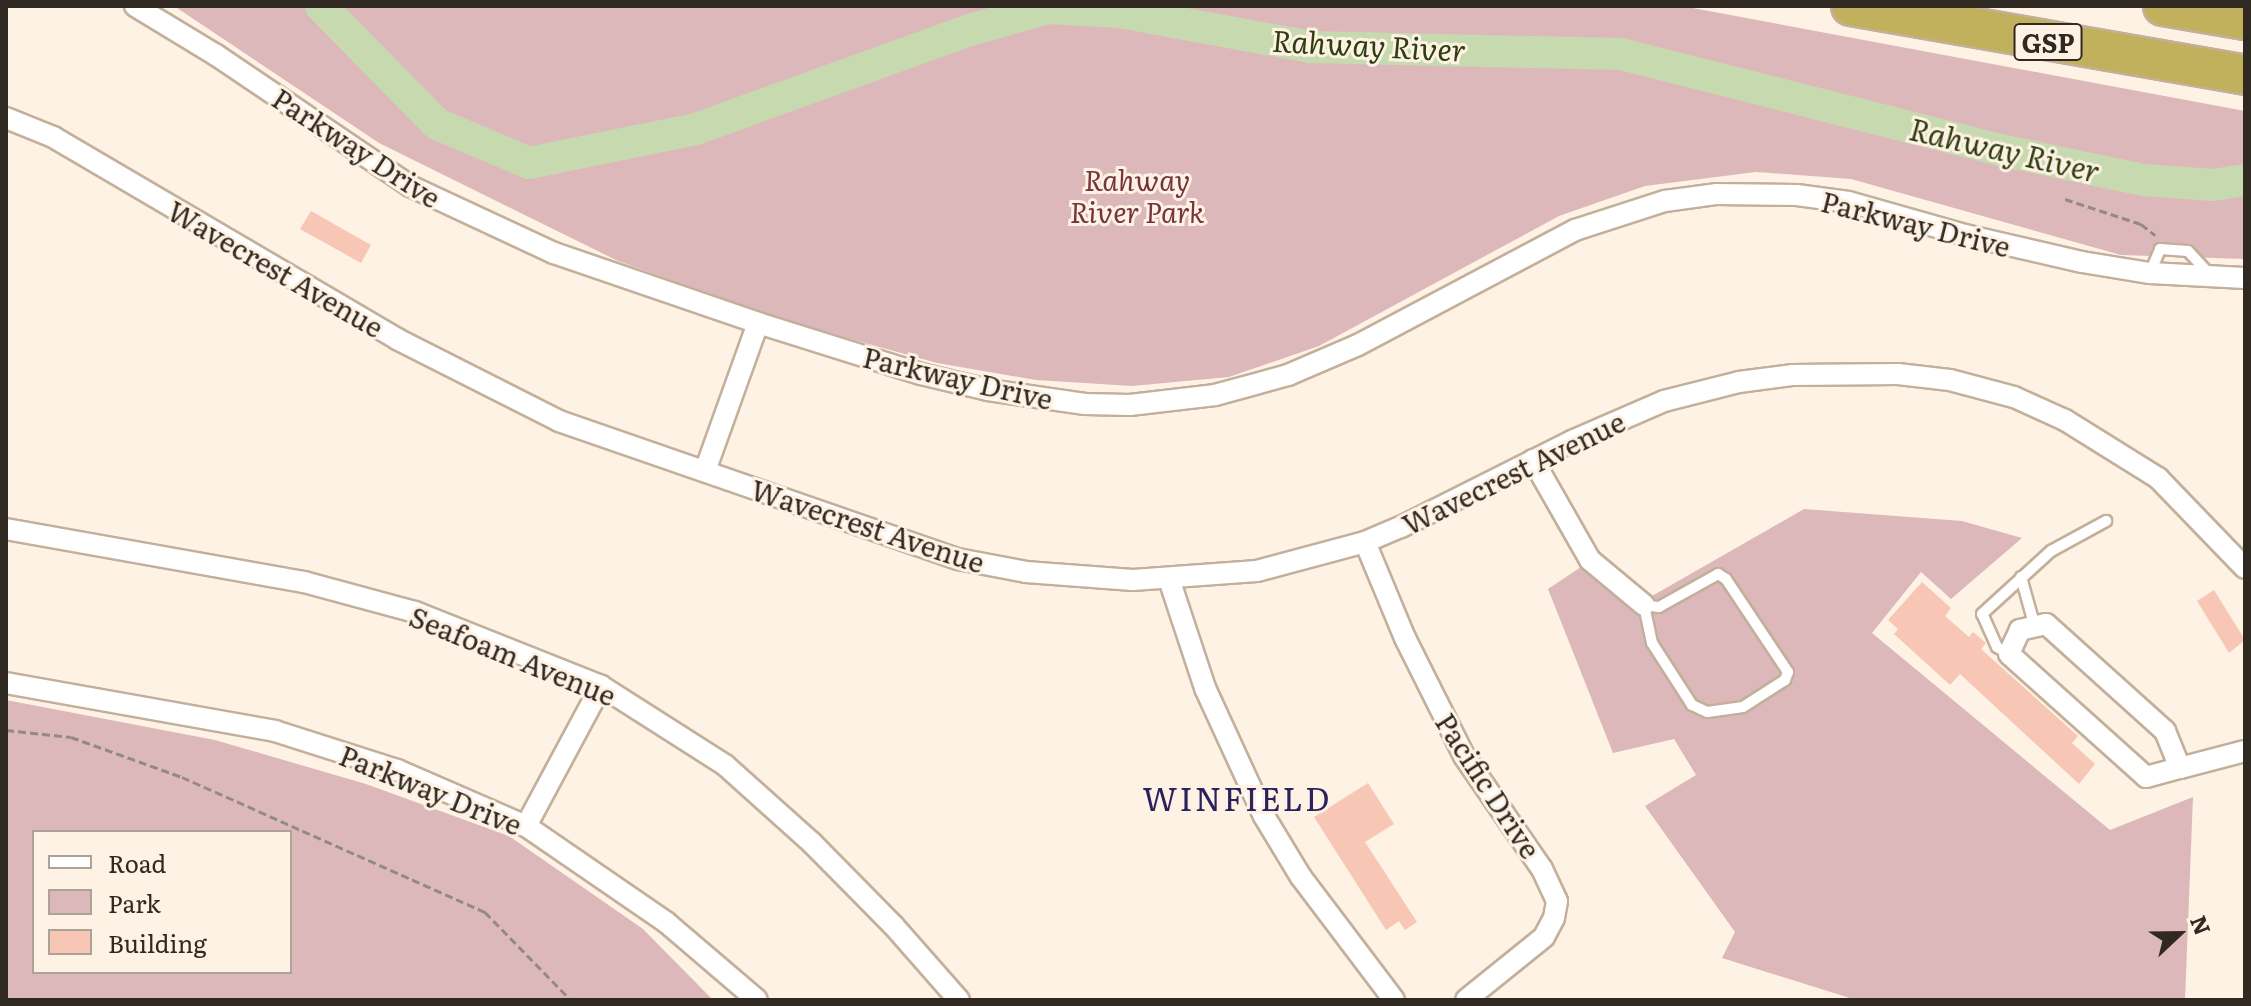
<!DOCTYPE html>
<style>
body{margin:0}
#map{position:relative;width:2251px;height:1006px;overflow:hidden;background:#fef2e5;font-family:Literata,serif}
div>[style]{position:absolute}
.green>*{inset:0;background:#ddb8bb}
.river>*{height:32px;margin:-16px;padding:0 16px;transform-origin:16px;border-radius:16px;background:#c7daaf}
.building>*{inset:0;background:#f8c6b4}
.path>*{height:3px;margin-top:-1.5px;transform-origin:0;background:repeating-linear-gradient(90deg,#948b80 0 8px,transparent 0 12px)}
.roads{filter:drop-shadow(2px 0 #c3b09b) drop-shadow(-2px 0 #c3b09b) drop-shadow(0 2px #c3b09b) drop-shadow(0 -2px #c3b09b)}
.service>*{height:10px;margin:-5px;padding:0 5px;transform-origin:5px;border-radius:5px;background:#fff}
.minor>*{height:20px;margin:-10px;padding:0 10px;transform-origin:10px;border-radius:10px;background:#fff}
.motorway>*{height:38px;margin:-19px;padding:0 19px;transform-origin:19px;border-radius:19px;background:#c1b15c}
span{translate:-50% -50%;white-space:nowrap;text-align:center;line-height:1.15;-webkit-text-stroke:6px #fef2e5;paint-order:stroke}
.shield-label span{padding:2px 6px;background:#fef2e5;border:2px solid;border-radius:6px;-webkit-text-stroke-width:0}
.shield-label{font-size:26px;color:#302921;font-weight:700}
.street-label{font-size:28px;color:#302921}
.park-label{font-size:28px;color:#76343f;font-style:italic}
.water-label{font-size:30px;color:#2d3e0f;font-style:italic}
.quarter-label{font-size:32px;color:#2b225c;letter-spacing:2px}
.frame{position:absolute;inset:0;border:8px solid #302921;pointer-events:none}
.legend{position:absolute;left:32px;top:830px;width:260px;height:144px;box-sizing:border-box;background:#fef2e5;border:2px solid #aca297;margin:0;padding:10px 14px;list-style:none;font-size:24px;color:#302921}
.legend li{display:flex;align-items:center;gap:16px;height:40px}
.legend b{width:40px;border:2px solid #aca297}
.north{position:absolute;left:2139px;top:894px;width:80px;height:80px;-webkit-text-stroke:6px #fef2e5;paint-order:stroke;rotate:68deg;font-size:22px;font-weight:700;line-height:32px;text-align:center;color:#302921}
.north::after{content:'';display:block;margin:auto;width:28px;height:36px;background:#302921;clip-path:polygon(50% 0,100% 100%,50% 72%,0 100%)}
</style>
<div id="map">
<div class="green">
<i style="clip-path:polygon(174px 6px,1682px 6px,2245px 111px,2245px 259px,2121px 255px,1851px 179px,1756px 172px,1645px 186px,1559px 216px,1319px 346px,1229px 377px,1132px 386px,1036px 380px,937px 363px,786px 321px,618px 261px,379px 143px)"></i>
<i style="clip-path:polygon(1804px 509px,1962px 521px,2022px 538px,1951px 599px,1921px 572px,1872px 633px,2110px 830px,2193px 797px,2185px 1000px,1856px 1000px,1722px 958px,1735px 932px,1645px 806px,1696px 775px,1674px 739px,1613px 753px,1548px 589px,1584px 565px,1631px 608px)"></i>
<i style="clip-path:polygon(evenodd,6px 700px,215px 740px,366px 784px,509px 836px,643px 929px,713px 1000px,6px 1000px,6px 700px,290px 832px,290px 972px,34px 972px,34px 832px,290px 832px)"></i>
</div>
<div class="river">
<i style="left:321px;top:6px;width:165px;rotate:45.5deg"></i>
<i style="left:437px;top:124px;width:100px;rotate:23deg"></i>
<i style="left:529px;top:163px;width:170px;rotate:-11.5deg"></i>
<i style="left:696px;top:129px;width:294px;rotate:-19.9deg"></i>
<i style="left:973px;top:29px;width:78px;rotate:-15.6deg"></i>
<i style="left:1048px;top:8px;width:72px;rotate:3.2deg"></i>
<i style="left:1120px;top:12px;width:193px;rotate:10.4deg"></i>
<i style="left:1310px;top:47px;width:311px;rotate:1.3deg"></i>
<i style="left:1621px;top:54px;width:391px;rotate:14.2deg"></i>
<i style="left:2000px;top:150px;width:147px;rotate:11.8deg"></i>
<i style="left:2144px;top:180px;width:69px;rotate:4.1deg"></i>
<i style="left:2213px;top:185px;width:32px;rotate:-9deg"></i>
</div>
<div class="building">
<i style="clip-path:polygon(311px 211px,371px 245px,361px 263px,300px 229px)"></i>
<i style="clip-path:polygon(1922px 582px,1951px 608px,1945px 616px,1969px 637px,1973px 632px,1986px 643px,1981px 649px,2078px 736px,2072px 743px,2095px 764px,2079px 784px,1960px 674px,1950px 685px,1894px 634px,1898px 629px,1888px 620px)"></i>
<i style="clip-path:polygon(2214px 590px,2245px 640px,2229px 653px,2197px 601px)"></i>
<i style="clip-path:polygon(1368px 783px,1394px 824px,1365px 842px,1417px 922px,1405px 930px,1399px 921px,1386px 930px,1314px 817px)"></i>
</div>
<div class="path">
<i style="left:2065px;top:199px;width:80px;rotate:18.2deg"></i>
<i style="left:2141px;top:224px;width:18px;rotate:38deg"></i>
<i style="left:6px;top:730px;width:65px;rotate:6.1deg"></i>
<i style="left:71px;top:737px;width:118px;rotate:19.8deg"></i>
<i style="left:182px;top:777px;width:332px;rotate:24deg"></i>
<i style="left:485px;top:912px;width:123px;rotate:45.7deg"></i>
</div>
<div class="roads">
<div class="service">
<i style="left:2150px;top:273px;width:26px;rotate:-67deg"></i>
<i style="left:2160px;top:249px;width:28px;rotate:4deg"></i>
<i style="left:2188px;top:251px;width:33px;rotate:47deg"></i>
<i style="left:1718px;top:574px;width:9px;rotate:32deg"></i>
<i style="left:1726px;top:579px;width:112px;rotate:56.3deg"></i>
<i style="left:1788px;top:672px;width:9px;rotate:111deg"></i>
<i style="left:1785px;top:680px;width:50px;rotate:147.3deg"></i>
<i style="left:1743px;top:707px;width:36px;rotate:172deg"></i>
<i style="left:1707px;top:712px;width:17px;rotate:-155deg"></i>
<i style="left:1692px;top:705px;width:74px;rotate:-122.8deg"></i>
<i style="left:1652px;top:643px;width:39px;rotate:-102deg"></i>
<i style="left:1644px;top:605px;width:15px;rotate:8deg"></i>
<i style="left:1659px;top:607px;width:68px;rotate:-29.2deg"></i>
<i style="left:2021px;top:577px;width:52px;rotate:74.4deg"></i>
<i style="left:2009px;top:654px;width:14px;rotate:-150deg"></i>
<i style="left:1997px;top:647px;width:36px;rotate:-114deg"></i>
<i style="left:1982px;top:614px;width:93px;rotate:-42.4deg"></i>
<i style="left:2051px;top:551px;width:63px;rotate:-28.6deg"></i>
</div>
<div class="minor">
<i style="left:135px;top:6px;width:95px;rotate:31.2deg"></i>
<i style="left:216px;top:55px;width:234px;rotate:34deg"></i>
<i style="left:410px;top:186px;width:159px;rotate:25deg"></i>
<i style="left:554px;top:253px;width:216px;rotate:18.9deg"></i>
<i style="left:758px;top:323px;width:171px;rotate:17.4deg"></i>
<i style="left:921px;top:374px;width:69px;rotate:13.4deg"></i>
<i style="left:988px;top:390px;width:98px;rotate:8.2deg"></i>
<i style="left:1085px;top:404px;width:45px;rotate:1.3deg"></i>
<i style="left:1130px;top:405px;width:86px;rotate:-6.7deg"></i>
<i style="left:1215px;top:395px;width:76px;rotate:-15.3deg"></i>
<i style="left:1288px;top:375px;width:76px;rotate:-23.2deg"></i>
<i style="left:1358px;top:345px;width:246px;rotate:-27.9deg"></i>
<i style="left:1575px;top:230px;width:95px;rotate:-17.9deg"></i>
<i style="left:1665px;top:201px;width:51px;rotate:-7.8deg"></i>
<i style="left:1716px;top:194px;width:81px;rotate:0.7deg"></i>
<i style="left:1797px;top:195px;width:52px;rotate:7.7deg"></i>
<i style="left:1849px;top:202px;width:121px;rotate:15.9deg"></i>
<i style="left:1965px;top:235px;width:120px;rotate:13deg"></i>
<i style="left:2082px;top:262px;width:69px;rotate:9.2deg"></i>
<i style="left:2150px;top:273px;width:95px;rotate:3deg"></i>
<i style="left:6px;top:118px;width:51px;rotate:22deg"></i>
<i style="left:53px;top:137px;width:399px;rotate:30.4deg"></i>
<i style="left:397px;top:339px;width:182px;rotate:26.8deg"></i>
<i style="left:559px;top:421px;width:422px;rotate:19.1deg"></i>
<i style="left:958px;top:559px;width:69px;rotate:10.8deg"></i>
<i style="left:1026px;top:572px;width:107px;rotate:4.3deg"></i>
<i style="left:1133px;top:580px;width:124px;rotate:-4.2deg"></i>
<i style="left:1257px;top:571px;width:112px;rotate:-15deg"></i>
<i style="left:1365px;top:542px;width:39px;rotate:-23deg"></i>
<i style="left:1401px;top:527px;width:191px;rotate:-26.7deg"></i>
<i style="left:1572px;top:441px;width:100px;rotate:-23.5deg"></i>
<i style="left:1664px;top:401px;width:77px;rotate:-14.2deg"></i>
<i style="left:1739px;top:382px;width:53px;rotate:-7.5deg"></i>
<i style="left:1792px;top:375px;width:106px;rotate:-0.5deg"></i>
<i style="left:1898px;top:374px;width:52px;rotate:6.6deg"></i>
<i style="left:1950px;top:380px;width:66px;rotate:14.9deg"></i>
<i style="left:2014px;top:397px;width:56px;rotate:24.3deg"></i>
<i style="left:2065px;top:420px;width:110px;rotate:31.9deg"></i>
<i style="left:2158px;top:478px;width:125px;rotate:46deg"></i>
<i style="left:1533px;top:460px;width:115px;rotate:60.3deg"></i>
<i style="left:1590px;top:560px;width:70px;rotate:39.8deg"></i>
<i style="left:705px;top:471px;width:157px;rotate:-70.3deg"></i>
<i style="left:6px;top:529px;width:303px;rotate:10.1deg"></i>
<i style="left:304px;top:582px;width:115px;rotate:15.1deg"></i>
<i style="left:415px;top:612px;width:200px;rotate:21.7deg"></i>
<i style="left:601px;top:686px;width:147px;rotate:32.5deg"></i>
<i style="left:725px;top:765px;width:117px;rotate:41.9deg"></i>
<i style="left:812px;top:843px;width:115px;rotate:45.4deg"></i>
<i style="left:893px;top:925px;width:100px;rotate:48.7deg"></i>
<i style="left:1365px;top:542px;width:104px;rotate:67.4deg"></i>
<i style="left:1405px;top:638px;width:132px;rotate:63.4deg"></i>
<i style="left:1464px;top:756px;width:137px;rotate:55.4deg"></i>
<i style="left:1542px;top:869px;width:35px;rotate:65deg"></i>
<i style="left:1557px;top:901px;width:17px;rotate:100deg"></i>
<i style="left:1554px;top:918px;width:21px;rotate:118deg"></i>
<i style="left:1544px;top:937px;width:100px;rotate:141.1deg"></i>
<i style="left:1169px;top:579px;width:115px;rotate:71.7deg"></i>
<i style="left:1205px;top:688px;width:141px;rotate:65.3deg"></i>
<i style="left:1264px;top:816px;width:71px;rotate:58.8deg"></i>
<i style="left:1301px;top:877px;width:154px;rotate:52.9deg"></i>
<i style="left:6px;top:683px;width:273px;rotate:10.1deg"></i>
<i style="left:275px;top:731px;width:128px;rotate:17.7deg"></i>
<i style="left:397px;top:770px;width:141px;rotate:23.5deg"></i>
<i style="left:526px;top:826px;width:171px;rotate:34.5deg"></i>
<i style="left:667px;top:923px;width:118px;rotate:40.5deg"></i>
<i style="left:2180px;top:768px;width:40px;rotate:-112deg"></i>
<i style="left:2165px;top:731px;width:160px;rotate:-138deg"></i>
<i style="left:2046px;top:624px;width:27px;rotate:167deg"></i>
<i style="left:2020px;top:630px;width:26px;rotate:115deg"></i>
<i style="left:2009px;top:654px;width:184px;rotate:41.9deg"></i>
<i style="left:2146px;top:777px;width:35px;rotate:-15deg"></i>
<i style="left:2180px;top:768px;width:67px;rotate:-14.7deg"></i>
<i style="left:526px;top:826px;width:159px;rotate:-61.8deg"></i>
</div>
<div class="motorway">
<i style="left:1851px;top:6px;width:400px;rotate:9.9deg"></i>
<i style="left:2163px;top:6px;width:83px;rotate:9.7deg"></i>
</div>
</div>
<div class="shield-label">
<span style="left:2048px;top:42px">GSP</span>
</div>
<div class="street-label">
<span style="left:357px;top:147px;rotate:33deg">Parkway Drive</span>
<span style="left:1916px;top:223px;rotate:14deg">Parkway Drive</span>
<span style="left:276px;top:268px;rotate:30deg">Wavecrest Avenue</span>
<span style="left:958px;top:377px;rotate:13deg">Parkway Drive</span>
<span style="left:1513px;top:472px;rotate:-26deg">Wavecrest Avenue</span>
<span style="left:868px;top:525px;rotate:18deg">Wavecrest Avenue</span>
<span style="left:513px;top:655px;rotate:22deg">Seafoam Avenue</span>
<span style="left:1489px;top:785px;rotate:57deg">Pacific Drive</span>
<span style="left:431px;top:789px;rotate:22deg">Parkway Drive</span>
</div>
<div class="park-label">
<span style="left:1137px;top:195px">Rahway<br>River Park</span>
</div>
<div class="water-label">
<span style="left:1369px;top:44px;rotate:3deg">Rahway River</span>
<span style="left:2005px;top:149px;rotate:13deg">Rahway River</span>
</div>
<div class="quarter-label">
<span style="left:1237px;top:797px">WINFIELD</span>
</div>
<div class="frame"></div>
<ul class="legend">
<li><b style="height:10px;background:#fff"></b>Road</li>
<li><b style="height:22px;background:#ddb8bb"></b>Park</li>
<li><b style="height:22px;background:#f8c6b4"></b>Building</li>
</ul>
<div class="north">N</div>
</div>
